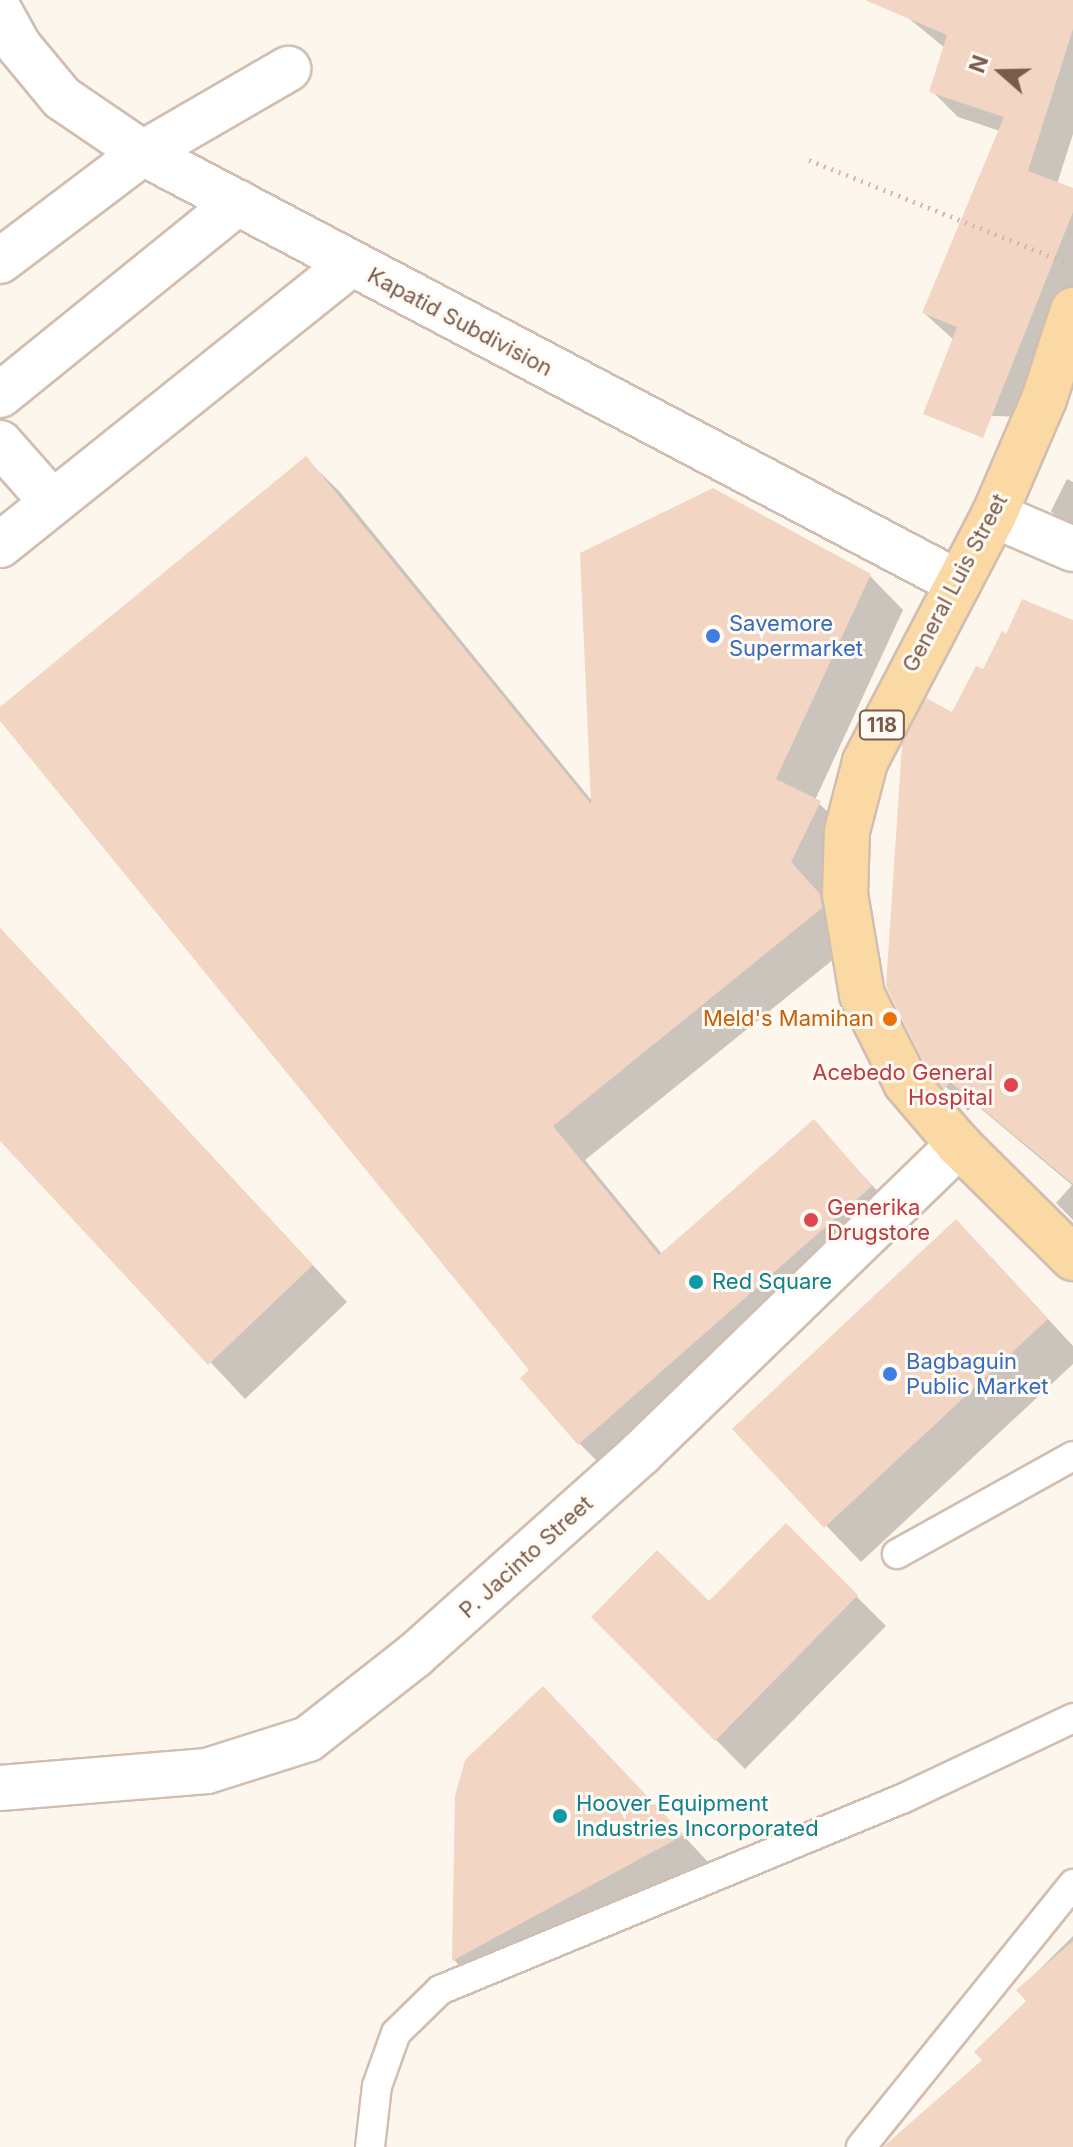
<!DOCTYPE html>
<style>
body{margin:0}
#map{position:relative;width:1073px;height:2147px;overflow:hidden;background:#fdf6ec;font-family:Inter,sans-serif}
div>[style]{position:absolute}
.shadow>*{inset:0;background:#0003}
.building>*{inset:0;background:#f3d5c3}
.path>*{height:5px;margin-top:-2.5px;transform-origin:0;background:repeating-linear-gradient(90deg,#d9b8a5 0 2px,transparent 0 8px)}
.roads{filter:drop-shadow(2px 0 #d1beb0) drop-shadow(-2px 0 #d1beb0) drop-shadow(0 2px #d1beb0) drop-shadow(0 -2px #d1beb0)}
.service>*{height:28px;margin:-14px;padding:0 14px;transform-origin:14px;border-radius:14px;background:#fff}
.minor>*{height:44px;margin:-22px;padding:0 22px;transform-origin:22px;border-radius:22px;background:#fff}
.tertiary>*{height:44px;margin:-22px;padding:0 22px;transform-origin:22px;border-radius:22px;background:#fff}
.primary>*{height:44px;margin:-22px;padding:0 22px;transform-origin:22px;border-radius:22px;background:#fbd9a5}
.dots>*{width:22px;height:22px;translate:-50% -50%;box-sizing:border-box;border:4px solid #fffaf3;border-radius:50%}
span{translate:-50% -50%;white-space:nowrap;text-align:center;line-height:1.15;-webkit-text-stroke:6px #fffaf3;paint-order:stroke}
.shield-label span{padding:2px 6px;background:#fffaf3;border:2px solid;border-radius:6px;-webkit-text-stroke-width:0}
.shield-label{font-size:20px;color:#7a5c4d;font-weight:700}
.street-label{font-size:22px;color:#7a5c4d}
.shop-label{font-size:22px;color:#366cbe}
.left{translate:0 -50%;text-align:left}
.food-label{font-size:22px;color:#c56008}
.right{translate:-100% -50%;text-align:right}
.health-label{font-size:22px;color:#be3a42}
.culture-label{font-size:22px;color:#0d838f}
.north{position:absolute;left:961px;top:32px;width:80px;height:80px;-webkit-text-stroke:6px #fffaf3;paint-order:stroke;rotate:290deg;font-size:22px;font-weight:700;line-height:32px;text-align:center;color:#7a5c4d}
.north::after{content:'';display:block;margin:auto;width:28px;height:36px;background:#7a5c4d;clip-path:polygon(50% 0,100% 100%,50% 72%,0 100%)}
</style>
<div id="map">
<div class="shadow">
<i style="clip-path:polygon(912px 0,1073px 0,1073px 134px,1057px 184px,1073px 190px,1073px 308px,1029px 417px,960px 415px,954px 340px,924px 313px,1000px 131px,958px 117px,932px 91px,945px 48px,907px 17px)"></i>
<i style="clip-path:polygon(306px 459px,340px 492px,593px 802px,870px 576px,903px 610px,815px 800px,854px 836px,855px 942px,585px 1160px,663px 1255px,814px 1122px,904px 1220px,613px 1477px,579px 1443px,532px 1370px,0 718px,0 710px)"></i>
<i style="clip-path:polygon(1067px 479px,1073px 482px,1073px 533px,1051px 511px)"></i>
<i style="clip-path:polygon(1073px 623px,1073px 1220px,1056px 1203px,1072px 1185px,974px 1103px,968px 1111px,929px 1068px,953px 715px,1007px 636px)"></i>
<i style="clip-path:polygon(0 928px,347px 1302px,245px 1399px,0 1138px)"></i>
<i style="clip-path:polygon(991px 1257px,1073px 1346px,1073px 1364px,861px 1562px,735px 1430px)"></i>
<i style="clip-path:polygon(786px 1526px,886px 1626px,745px 1769px,594px 1617px,709px 1604px)"></i>
<i style="clip-path:polygon(572px 1717px,711px 1865px,482px 1988px,454px 1960px)"></i>
<i style="clip-path:polygon(1073px 1936px,1073px 2147px,885px 2147px,985px 2061px,1029px 2001px,1019px 1990px)"></i>
</div>
<div class="building">
<i style="clip-path:polygon(865px 0,1073px 0,1073px 29px,1028px 171px,1073px 188px,1073px 212px,983px 438px,923px 414px,957px 327px,922px 313px,1004px 117px,929px 92px,947px 35px)"></i>
<i style="clip-path:polygon(306px 456px,591px 804px,580px 553px,713px 488px,871px 574px,776px 779px,821px 801px,791px 862px,820px 894px,822px 908px,553px 1126px,659px 1255px,814px 1119px,872px 1186px,578px 1445px,520px 1378px,529px 1370px,0 721px,0 707px)"></i>
<i style="clip-path:polygon(1022px 599px,1073px 620px,1073px 1184px,950px 1082px,944px 1089px,927px 1069px,886px 986px,902px 744px,926px 698px,952px 712px,976px 666px,983px 669px,1002px 631px,1006px 634px)"></i>
<i style="clip-path:polygon(0 928px,313px 1265px,208px 1365px,0 1141px)"></i>
<i style="clip-path:polygon(956px 1219px,1048px 1319px,824px 1528px,732px 1429px)"></i>
<i style="clip-path:polygon(786px 1523px,858px 1595px,715px 1741px,591px 1617px,657px 1550px,709px 1601px)"></i>
<i style="clip-path:polygon(543px 1686px,684px 1835px,452px 1961px,455px 1796px,465px 1760px)"></i>
<i style="clip-path:polygon(1073px 1941px,1073px 2147px,883px 2147px,982px 2060px,974px 2052px,1026px 2001px,1016px 1990px)"></i>
</div>
<div class="path">
<i style="left:809px;top:160px;width:279px;rotate:21.7deg"></i>
</div>
<div class="roads">
<div class="service">
<i style="left:897px;top:1554px;width:201px;rotate:-29.1deg"></i>
<i style="left:370px;top:2147px;width:61px;rotate:-83.5deg"></i>
<i style="left:377px;top:2086px;width:56px;rotate:-70.3deg"></i>
<i style="left:396px;top:2033px;width:62px;rotate:-44.3deg"></i>
<i style="left:440px;top:1990px;width:502px;rotate:-22.48deg"></i>
<i style="left:904px;top:1798px;width:187px;rotate:-25.3deg"></i>
<i style="left:861px;top:2147px;width:338px;rotate:-51.1deg"></i>
</div>
<div class="minor">
<i style="left:0;top:12px;width:38px;rotate:61deg"></i>
<i style="left:18px;top:45px;width:69px;rotate:50.3deg"></i>
<i style="left:62px;top:98px;width:98px;rotate:34.2deg"></i>
<i style="left:143px;top:153px;width:922px;rotate:27.79deg"></i>
<i style="left:0;top:261px;width:179px;rotate:-37.1deg"></i>
<i style="left:143px;top:153px;width:168px;rotate:-30.1deg"></i>
<i style="left:0;top:395px;width:306px;rotate:-39deg"></i>
<i style="left:0;top:443px;width:79px;rotate:48.6deg"></i>
<i style="left:994px;top:515px;width:86px;rotate:23.3deg"></i>
<i style="left:0;top:545px;width:447px;rotate:-38.7deg"></i>
</div>
<div class="tertiary">
<i style="left:0;top:1788px;width:208px;rotate:-4.7deg"></i>
<i style="left:207px;top:1771px;width:106px;rotate:-17.6deg"></i>
<i style="left:308px;top:1739px;width:135px;rotate:-38.1deg"></i>
<i style="left:414px;top:1656px;width:305px;rotate:-41.8deg"></i>
<i style="left:641px;top:1453px;width:443px;rotate:-44.1deg"></i>
</div>
<div class="primary">
<i style="left:1073px;top:310px;width:94px;rotate:108deg"></i>
<i style="left:1044px;top:399px;width:126px;rotate:113.3deg"></i>
<i style="left:994px;top:515px;width:279px;rotate:117.6deg"></i>
<i style="left:865px;top:762px;width:71px;rotate:104.6deg"></i>
<i style="left:847px;top:831px;width:63px;rotate:91.8deg"></i>
<i style="left:845px;top:894px;width:102px;rotate:80.4deg"></i>
<i style="left:862px;top:995px;width:98px;rotate:63.4deg"></i>
<i style="left:906px;top:1083px;width:82px;rotate:49.5deg"></i>
<i style="left:959px;top:1145px;width:161px;rotate:44.7deg"></i>
</div>
</div>
<div class="dots">
<i style="left:713px;top:636px;background:#3f7fe0"></i>
<i style="left:890px;top:1019px;background:#e8710a"></i>
<i style="left:1011px;top:1085px;background:#e0444e"></i>
<i style="left:811px;top:1220px;background:#e0444e"></i>
<i style="left:696px;top:1282px;background:#0f9aa8"></i>
<i style="left:890px;top:1374px;background:#3f7fe0"></i>
<i style="left:560px;top:1816px;background:#0f9aa8"></i>
</div>
<div class="shield-label">
<span style="left:882px;top:725px">118</span>
</div>
<div class="street-label">
<span style="left:460px;top:322px;rotate:28deg">Kapatid Subdivision</span>
<span style="left:955px;top:583px;rotate:-62deg">General Luis Street</span>
<span style="left:526px;top:1557px;rotate:-42deg">P. Jacinto Street</span>
</div>
<div class="shop-label">
<span class="left" style="left:729px;top:636px">Savemore<br>Supermarket</span>
<span class="left" style="left:906px;top:1374px">Bagbaguin<br>Public Market</span>
</div>
<div class="food-label">
<span class="right" style="left:874px;top:1019px">Meld's Mamihan</span>
</div>
<div class="health-label">
<span class="right" style="left:993px;top:1085px">Acebedo General<br>Hospital</span>
<span class="left" style="left:827px;top:1220px">Generika<br>Drugstore</span>
</div>
<div class="culture-label">
<span class="left" style="left:712px;top:1282px">Red Square</span>
<span class="left" style="left:576px;top:1816px">Hoover Equipment<br>Industries Incorporated</span>
</div>
<div class="north">N</div>
</div>
